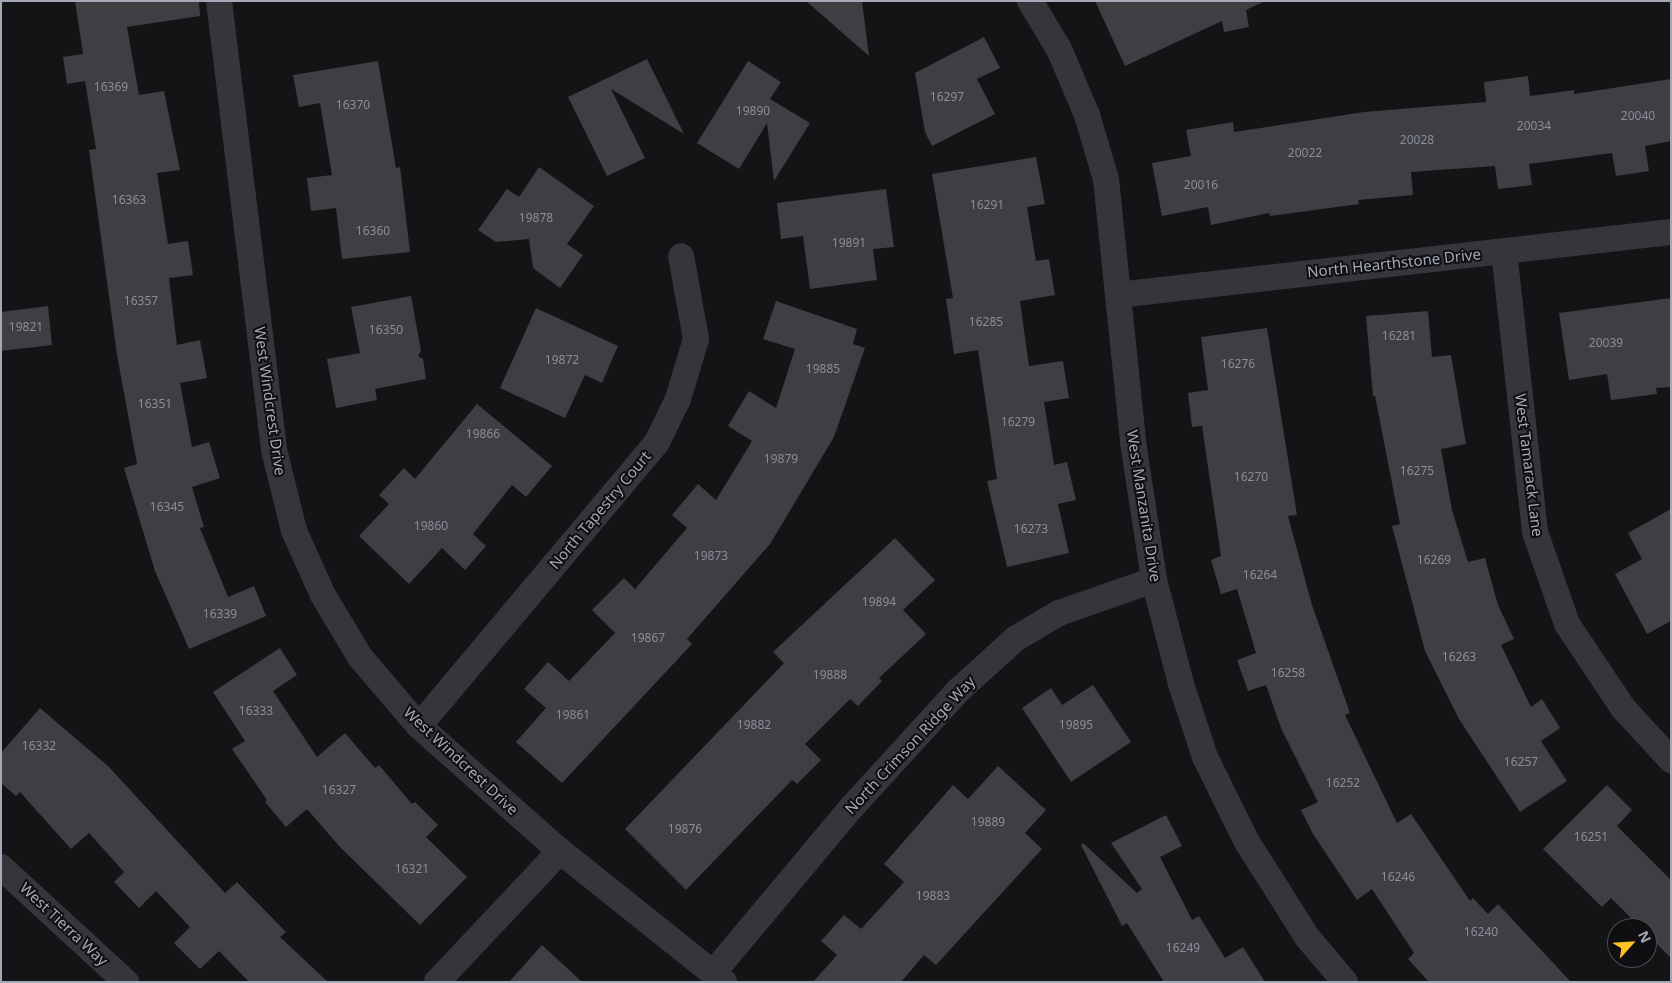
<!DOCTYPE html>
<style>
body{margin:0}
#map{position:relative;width:1672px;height:983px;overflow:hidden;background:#141416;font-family:"Noto Sans",sans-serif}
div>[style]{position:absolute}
.building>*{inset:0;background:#3e3e43}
.street>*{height:26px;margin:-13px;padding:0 13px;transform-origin:13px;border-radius:13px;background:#35353b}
span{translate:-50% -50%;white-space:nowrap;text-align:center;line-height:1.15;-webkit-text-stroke:4px #0f0f11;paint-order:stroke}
.number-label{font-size:12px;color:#8a8e9a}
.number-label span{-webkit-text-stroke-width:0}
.street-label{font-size:15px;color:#a4a9b7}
.frame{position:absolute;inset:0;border:2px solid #a4a9b7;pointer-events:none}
.north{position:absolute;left:1607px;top:918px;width:50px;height:50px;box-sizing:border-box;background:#0f0f11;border:1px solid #4b4d53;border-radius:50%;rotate:64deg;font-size:14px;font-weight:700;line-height:20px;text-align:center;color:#a4a9b7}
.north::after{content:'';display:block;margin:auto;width:18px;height:22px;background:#ffc323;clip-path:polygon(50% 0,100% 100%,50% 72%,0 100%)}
</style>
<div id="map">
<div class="building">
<i style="clip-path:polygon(75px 1px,199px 1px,200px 16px,127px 27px,139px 95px,164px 91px,180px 170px,157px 173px,168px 244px,188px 241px,193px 275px,169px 278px,177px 345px,200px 340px,207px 378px,180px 383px,192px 447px,209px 442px,220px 478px,192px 487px,204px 527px,200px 528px,228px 597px,254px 586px,266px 616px,189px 649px,155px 571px,124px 468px,137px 464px,117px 355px,89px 150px,96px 149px,85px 81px,67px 84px,63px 57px,83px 54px)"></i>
<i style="clip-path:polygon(806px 1px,862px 1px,869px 56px)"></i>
<i style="clip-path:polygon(1095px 1px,1265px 1px,1246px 10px,1249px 27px,1224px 32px,1222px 21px,1125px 66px)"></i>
<i style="clip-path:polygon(984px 37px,1000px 68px,977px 79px,995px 114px,932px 146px,925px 132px,915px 73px)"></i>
<i style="clip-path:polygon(647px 59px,684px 134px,611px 89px,645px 158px,607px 176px,568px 97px)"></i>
<i style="clip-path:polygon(378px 61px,396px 168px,400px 167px,410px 252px,342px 259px,336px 208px,311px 211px,307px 178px,332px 175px,320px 103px,299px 107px,293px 75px)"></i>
<i style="clip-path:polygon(748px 61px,781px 82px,770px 99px,810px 123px,774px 181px,767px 123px,739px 169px,697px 143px)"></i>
<i style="clip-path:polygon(1528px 76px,1530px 96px,1574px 90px,1574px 94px,1671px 79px,1671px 141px,1645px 146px,1649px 171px,1616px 176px,1612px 153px,1529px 164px,1532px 185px,1498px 189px,1495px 166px,1411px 172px,1413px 195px,1358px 200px,1359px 204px,1270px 216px,1269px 213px,1211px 225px,1208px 207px,1162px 216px,1152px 163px,1191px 156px,1186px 130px,1233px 122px,1234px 132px,1364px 112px,1486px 102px,1484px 82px)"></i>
<i style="clip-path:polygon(1036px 157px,1045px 204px,1027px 207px,1036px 261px,1049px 259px,1055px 295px,1020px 301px,1029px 366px,1063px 361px,1069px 398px,1044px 402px,1054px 465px,1067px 462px,1076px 500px,1058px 504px,1069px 553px,1007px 567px,987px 481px,997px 479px,978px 350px,954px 354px,946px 299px,953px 298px,932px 174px)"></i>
<i style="clip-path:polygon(539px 167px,594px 206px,567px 244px,583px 255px,560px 288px,533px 268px,529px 239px,496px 242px,478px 230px,507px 189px,519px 197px)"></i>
<i style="clip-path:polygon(886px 189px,894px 247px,873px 249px,877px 280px,810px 289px,803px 236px,781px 239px,777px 203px)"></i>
<i style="clip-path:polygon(411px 296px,421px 351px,418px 356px,423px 359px,426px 379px,375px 389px,377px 400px,336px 408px,327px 359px,360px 353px,351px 307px)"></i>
<i style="clip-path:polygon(1671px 298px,1671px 387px,1656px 388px,1657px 394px,1611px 400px,1607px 374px,1569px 380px,1559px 313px)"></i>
<i style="clip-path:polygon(776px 301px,857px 329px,853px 344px,865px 348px,834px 437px,770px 544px,687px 639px,692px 644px,562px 783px,516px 742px,546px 708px,524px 689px,548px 662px,569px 681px,615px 633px,592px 610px,624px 578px,635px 589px,687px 528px,672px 515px,698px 484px,716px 500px,752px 441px,728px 426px,749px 391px,776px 408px,795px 349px,763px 339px)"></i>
<i style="clip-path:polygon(48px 306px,52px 345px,1px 351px,1px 312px)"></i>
<i style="clip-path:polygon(536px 308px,618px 346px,602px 383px,585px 375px,565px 418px,500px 388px)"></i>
<i style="clip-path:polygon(1428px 311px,1432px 357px,1451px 355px,1466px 444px,1441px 449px,1452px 510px,1468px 562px,1485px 558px,1498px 605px,1514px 639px,1501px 645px,1531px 707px,1542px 699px,1560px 728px,1541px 741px,1567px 781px,1520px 812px,1459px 719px,1425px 651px,1392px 526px,1400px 524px,1375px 396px,1373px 396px,1366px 316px)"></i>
<i style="clip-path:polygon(1267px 328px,1297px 515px,1288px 516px,1312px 605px,1350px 713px,1345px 715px,1397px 823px,1411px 814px,1470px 901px,1473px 898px,1488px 914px,1498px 904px,1571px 982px,1429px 982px,1408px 959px,1414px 953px,1372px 889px,1357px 900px,1313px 834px,1301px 810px,1318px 802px,1281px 728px,1266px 685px,1248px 691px,1237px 660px,1256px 653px,1237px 589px,1221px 594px,1211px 560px,1221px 556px,1202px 426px,1192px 427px,1188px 393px,1208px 390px,1201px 337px)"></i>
<i style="clip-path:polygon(477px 404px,552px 466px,526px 497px,512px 485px,473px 534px,486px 546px,465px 570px,442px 548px,409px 584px,359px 536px,389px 504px,379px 495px,404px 468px,415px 479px)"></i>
<i style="clip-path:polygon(1671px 509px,1671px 621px,1647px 634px,1615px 574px,1642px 559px,1628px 533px)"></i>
<i style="clip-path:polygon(895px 538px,935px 580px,903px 610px,926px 634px,879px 678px,882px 681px,858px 706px,850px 699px,805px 744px,821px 760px,797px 784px,792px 780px,686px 890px,625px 829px,784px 663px,773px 652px)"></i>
<i style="clip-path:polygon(280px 648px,297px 675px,273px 691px,317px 757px,345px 733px,375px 768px,379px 765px,412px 804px,415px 802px,438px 825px,426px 837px,467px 877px,420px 925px,340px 847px,307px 809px,286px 827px,265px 802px,267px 800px,232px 749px,245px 741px,213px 692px)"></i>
<i style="clip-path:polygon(1093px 685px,1131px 742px,1071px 782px,1022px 708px,1051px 688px,1062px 705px)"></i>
<i style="clip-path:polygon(40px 708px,108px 766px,225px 893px,237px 882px,286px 932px,280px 937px,328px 982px,249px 982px,219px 951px,200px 969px,174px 943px,190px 927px,156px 891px,139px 908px,114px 882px,124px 872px,89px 833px,71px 849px,20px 792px,16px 796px,1px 783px,1px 753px)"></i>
<i style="clip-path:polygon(998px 766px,1046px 810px,1025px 833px,1042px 849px,936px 965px,924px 955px,901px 982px,813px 982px,837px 955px,821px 941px,844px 915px,861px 929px,904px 882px,884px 864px,953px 785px,968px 799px)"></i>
<i style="clip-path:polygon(1607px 785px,1632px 810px,1617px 826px,1671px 880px,1671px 958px,1647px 934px,1647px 928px,1641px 928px,1611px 898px,1602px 907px,1543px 849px)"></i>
<i style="clip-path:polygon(1166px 815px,1182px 846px,1160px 857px,1192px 920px,1199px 916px,1225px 958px,1243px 947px,1265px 982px,1164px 982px,1127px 923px,1122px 926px,1081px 845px,1083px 843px,1137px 893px,1142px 889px,1111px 843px)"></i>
<i style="clip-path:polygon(542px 945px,582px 982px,509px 982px)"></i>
</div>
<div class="street">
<i style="left:219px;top:1px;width:456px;rotate:83deg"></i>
<i style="left:275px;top:454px;width:79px;rotate:76.1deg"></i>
<i style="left:294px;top:531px;width:70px;rotate:65.6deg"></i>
<i style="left:323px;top:595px;width:72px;rotate:59.2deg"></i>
<i style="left:360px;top:657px;width:91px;rotate:49.5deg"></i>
<i style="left:419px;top:726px;width:188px;rotate:41.6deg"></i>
<i style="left:560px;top:851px;width:210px;rotate:38.6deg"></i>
<i style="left:1030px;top:1px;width:56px;rotate:58.9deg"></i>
<i style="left:1059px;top:49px;width:72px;rotate:67deg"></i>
<i style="left:1087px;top:115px;width:67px;rotate:73.5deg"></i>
<i style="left:1106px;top:179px;width:264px;rotate:84.1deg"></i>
<i style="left:1133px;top:442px;width:140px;rotate:81.3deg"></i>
<i style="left:1154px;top:580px;width:107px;rotate:75.4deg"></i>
<i style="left:1181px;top:684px;width:77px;rotate:71.8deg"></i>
<i style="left:1205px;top:757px;width:95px;rotate:63.7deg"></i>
<i style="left:1247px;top:842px;width:112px;rotate:57.7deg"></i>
<i style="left:1307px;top:937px;width:59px;rotate:49.8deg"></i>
<i style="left:1504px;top:251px;width:283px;rotate:83.7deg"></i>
<i style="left:1535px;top:532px;width:97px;rotate:70.8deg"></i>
<i style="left:1567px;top:624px;width:101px;rotate:56.3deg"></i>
<i style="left:1623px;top:708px;width:71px;rotate:47.3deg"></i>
<i style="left:1118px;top:295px;width:557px;rotate:-6.5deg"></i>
<i style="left:419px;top:726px;width:371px;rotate:-50deg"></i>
<i style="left:657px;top:442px;width:48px;rotate:-64deg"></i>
<i style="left:678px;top:399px;width:63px;rotate:-73.3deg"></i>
<i style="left:696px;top:339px;width:84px;rotate:-100.2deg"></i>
<i style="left:1px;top:867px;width:170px;rotate:42.6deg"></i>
<i style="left:713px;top:973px;width:217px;rotate:-50.1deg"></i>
<i style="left:852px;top:807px;width:159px;rotate:-47.6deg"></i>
<i style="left:959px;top:690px;width:76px;rotate:-42.3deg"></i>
<i style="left:1015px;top:639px;width:51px;rotate:-30.6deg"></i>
<i style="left:1059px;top:613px;width:101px;rotate:-19.2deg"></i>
<i style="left:437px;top:982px;width:180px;rotate:-46.8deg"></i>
</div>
<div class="number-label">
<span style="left:111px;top:87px">16369</span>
<span style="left:947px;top:97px">16297</span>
<span style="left:353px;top:105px">16370</span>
<span style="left:753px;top:111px">19890</span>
<span style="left:1638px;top:116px">20040</span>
<span style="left:1534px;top:126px">20034</span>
<span style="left:1417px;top:140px">20028</span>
<span style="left:1305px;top:153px">20022</span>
<span style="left:1201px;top:185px">20016</span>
<span style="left:129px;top:200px">16363</span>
<span style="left:987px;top:205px">16291</span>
<span style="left:536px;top:218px">19878</span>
<span style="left:373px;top:231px">16360</span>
<span style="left:849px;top:243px">19891</span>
<span style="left:141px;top:301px">16357</span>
<span style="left:986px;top:322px">16285</span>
<span style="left:26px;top:327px">19821</span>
<span style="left:386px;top:330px">16350</span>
<span style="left:1399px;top:336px">16281</span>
<span style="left:1606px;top:343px">20039</span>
<span style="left:562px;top:360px">19872</span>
<span style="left:1238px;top:364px">16276</span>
<span style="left:823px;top:369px">19885</span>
<span style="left:155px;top:404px">16351</span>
<span style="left:1018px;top:422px">16279</span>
<span style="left:483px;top:434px">19866</span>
<span style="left:781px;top:459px">19879</span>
<span style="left:1417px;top:471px">16275</span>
<span style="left:1251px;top:477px">16270</span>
<span style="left:167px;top:507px">16345</span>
<span style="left:431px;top:526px">19860</span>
<span style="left:1031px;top:529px">16273</span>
<span style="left:711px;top:556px">19873</span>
<span style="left:1434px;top:560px">16269</span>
<span style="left:1260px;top:575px">16264</span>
<span style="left:879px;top:602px">19894</span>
<span style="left:220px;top:614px">16339</span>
<span style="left:648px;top:638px">19867</span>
<span style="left:1459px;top:657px">16263</span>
<span style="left:1288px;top:673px">16258</span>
<span style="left:830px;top:675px">19888</span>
<span style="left:256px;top:711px">16333</span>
<span style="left:573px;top:715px">19861</span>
<span style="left:754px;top:725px">19882</span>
<span style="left:1076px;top:725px">19895</span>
<span style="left:39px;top:746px">16332</span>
<span style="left:1521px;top:762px">16257</span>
<span style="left:1343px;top:783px">16252</span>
<span style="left:339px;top:790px">16327</span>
<span style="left:988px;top:822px">19889</span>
<span style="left:685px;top:829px">19876</span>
<span style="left:1591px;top:837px">16251</span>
<span style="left:412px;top:869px">16321</span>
<span style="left:1398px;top:877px">16246</span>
<span style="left:933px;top:896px">19883</span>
<span style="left:1481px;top:932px">16240</span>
<span style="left:1183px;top:948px">16249</span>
</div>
<div class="street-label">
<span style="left:1394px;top:263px;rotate:-6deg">North Hearthstone Drive</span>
<span style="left:270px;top:401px;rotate:82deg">West Windcrest Drive</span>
<span style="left:1529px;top:465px;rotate:83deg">West Tamarack Lane</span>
<span style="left:1144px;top:506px;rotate:81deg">West Manzanita Drive</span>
<span style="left:600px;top:510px;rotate:-50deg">North Tapestry Court</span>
<span style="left:910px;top:745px;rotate:-47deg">North Crimson Ridge Way</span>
<span style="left:461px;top:761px;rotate:43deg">West Windcrest Drive</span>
<span style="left:64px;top:924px;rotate:43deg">West Tierra Way</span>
</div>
<div class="frame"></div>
<div class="north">N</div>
</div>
